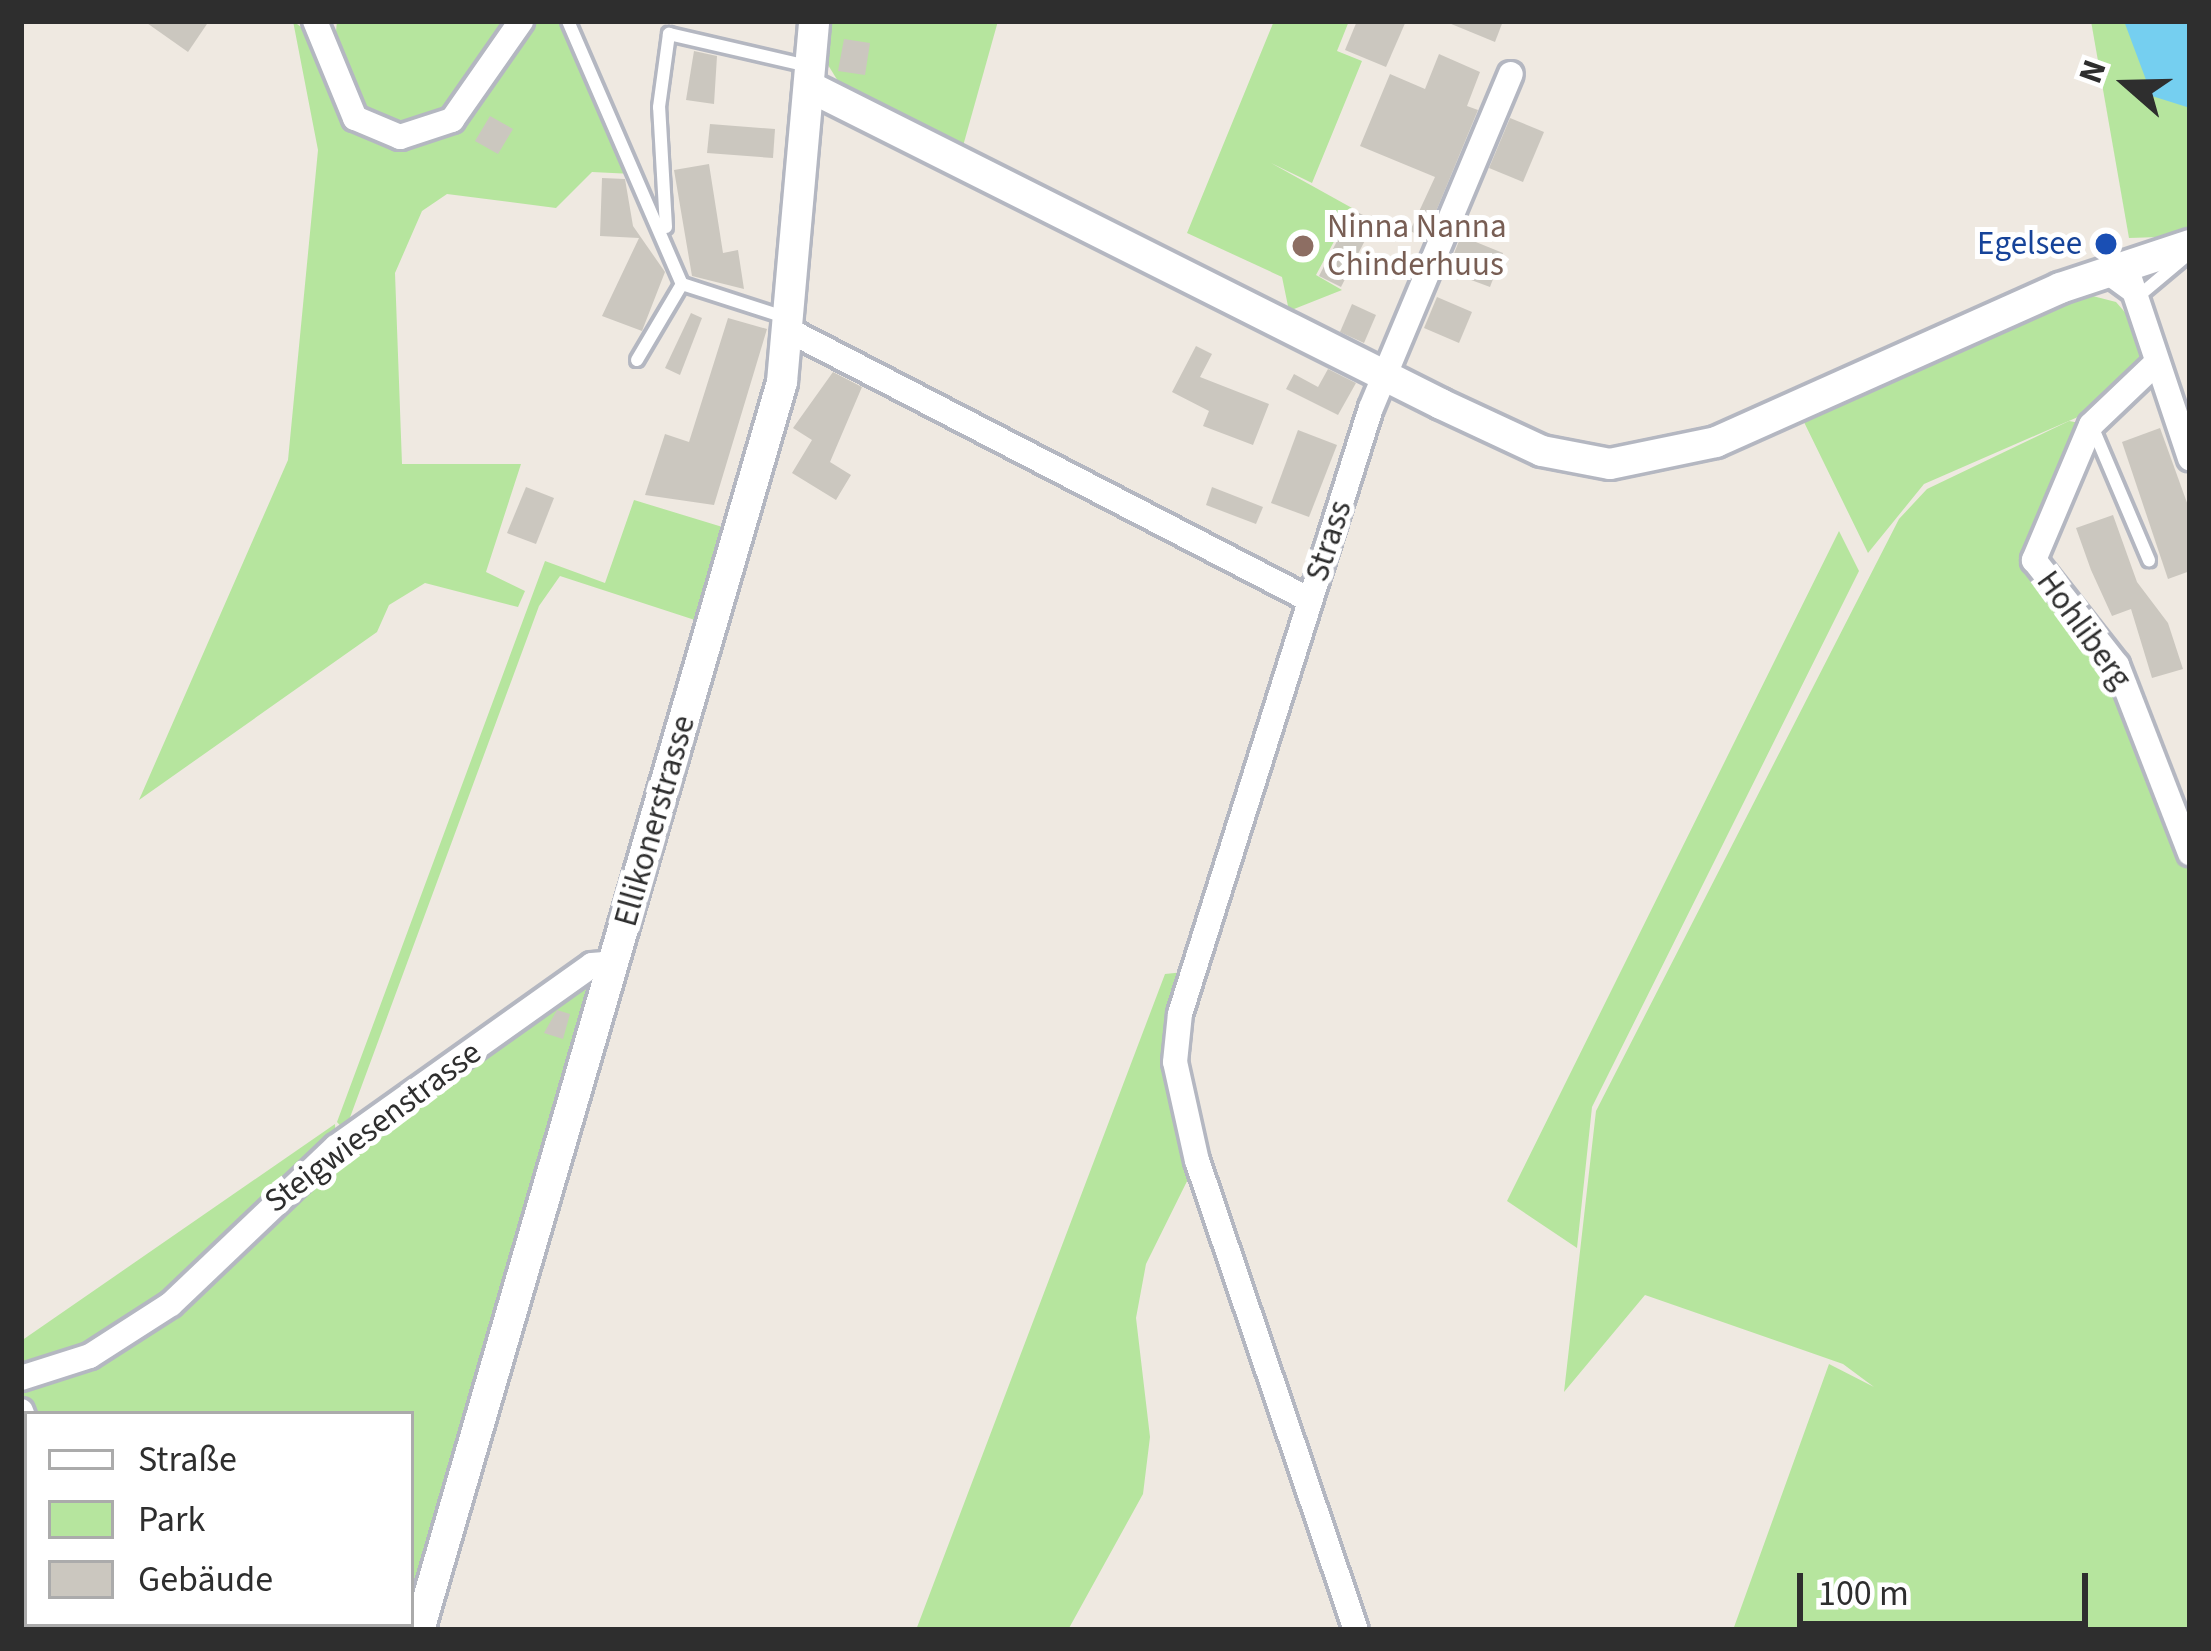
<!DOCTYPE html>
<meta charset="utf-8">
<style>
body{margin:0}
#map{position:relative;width:2211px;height:1651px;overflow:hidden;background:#efe9e1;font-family:"Source Sans 3",sans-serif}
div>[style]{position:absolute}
.green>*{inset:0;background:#b6e59e}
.water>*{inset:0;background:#75cff0}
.building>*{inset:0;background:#cbc7bf}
.roads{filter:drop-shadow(3px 0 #b4b7c1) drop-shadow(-3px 0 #b4b7c1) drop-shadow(0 3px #b4b7c1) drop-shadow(0 -3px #b4b7c1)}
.service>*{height:12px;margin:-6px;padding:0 6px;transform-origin:6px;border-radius:6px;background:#fff}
.minor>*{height:24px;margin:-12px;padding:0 12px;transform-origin:12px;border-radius:12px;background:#fff}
.tertiary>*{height:30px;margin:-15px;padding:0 15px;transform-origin:15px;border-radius:15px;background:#fff}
.dots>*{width:33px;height:33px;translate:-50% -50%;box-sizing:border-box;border:6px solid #fff;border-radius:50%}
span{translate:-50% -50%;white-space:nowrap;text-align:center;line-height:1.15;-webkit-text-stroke:10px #fff;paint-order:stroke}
.education-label{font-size:33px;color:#785e54}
.left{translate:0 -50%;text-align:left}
.transit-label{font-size:33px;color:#164399}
.right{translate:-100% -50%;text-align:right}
.street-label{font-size:33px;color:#2e2e2e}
.frame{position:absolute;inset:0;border:24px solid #2e2e2e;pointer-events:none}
.legend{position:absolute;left:24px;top:1411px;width:390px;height:216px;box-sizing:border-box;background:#fff;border:3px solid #ababab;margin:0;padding:15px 21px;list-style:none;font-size:36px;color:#2e2e2e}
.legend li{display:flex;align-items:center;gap:24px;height:60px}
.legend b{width:60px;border:3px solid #ababab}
.north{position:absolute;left:2067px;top:24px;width:120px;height:120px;-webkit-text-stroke:9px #fff;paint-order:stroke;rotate:290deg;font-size:33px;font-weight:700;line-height:48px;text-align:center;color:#2e2e2e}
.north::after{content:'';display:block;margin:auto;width:42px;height:54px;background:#2e2e2e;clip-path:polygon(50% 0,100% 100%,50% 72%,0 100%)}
.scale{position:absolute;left:1797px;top:1573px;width:291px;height:54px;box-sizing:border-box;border:6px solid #2e2e2e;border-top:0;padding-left:15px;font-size:36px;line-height:42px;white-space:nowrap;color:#2e2e2e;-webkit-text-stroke:9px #fff;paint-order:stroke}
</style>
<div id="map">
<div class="green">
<i style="clip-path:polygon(293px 21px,334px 52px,337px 21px,562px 21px,633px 174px,592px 172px,556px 208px,447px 194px,422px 211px,395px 273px,402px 464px,521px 464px,486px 572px,525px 591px,518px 607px,425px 583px,389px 605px,377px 632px,139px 800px,288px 460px,318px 150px)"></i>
<i style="clip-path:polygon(822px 21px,998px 21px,963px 146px,841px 86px,820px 52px)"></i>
<i style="clip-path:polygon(1274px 21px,1349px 21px,1337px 51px,1362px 61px,1312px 183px,1271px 163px,1352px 208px,1316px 275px,1342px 290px,1289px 311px,1282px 277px,1187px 233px)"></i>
<i style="clip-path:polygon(2091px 21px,2190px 21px,2190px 236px,2129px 238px)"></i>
<i style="clip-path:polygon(2081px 293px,2116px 302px,2130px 318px,2143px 350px,2132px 372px,2094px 410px,1924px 484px,1868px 553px,1802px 418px)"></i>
<i style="clip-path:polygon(2069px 421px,2091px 425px,2034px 560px,2117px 665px,2190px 853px,2190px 1630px,1733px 1630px,1829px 1364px,1874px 1387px,1843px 1364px,1645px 1295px,1564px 1392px,1596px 1111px,1899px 519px,1927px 489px)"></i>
<i style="clip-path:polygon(634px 500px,729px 529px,701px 622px,560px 576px,539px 606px,345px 1131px,337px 1122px,545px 561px,605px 583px)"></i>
<i style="clip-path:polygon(1839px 531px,1859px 571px,1592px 1107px,1577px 1248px,1507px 1201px)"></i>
<i style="clip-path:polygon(614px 963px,419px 1630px,308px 1624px,411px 1624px,411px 1414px,27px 1414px,21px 1519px,21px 1341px,335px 1124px,336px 1146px)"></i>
<i style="clip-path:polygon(1194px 971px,1180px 1014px,1197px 1161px,1146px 1264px,1136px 1318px,1150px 1437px,1143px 1494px,1068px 1630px,916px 1630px,1165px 974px)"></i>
</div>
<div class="water">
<i style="clip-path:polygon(2124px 21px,2190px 21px,2190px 108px,2152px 96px)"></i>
</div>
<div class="building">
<i style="clip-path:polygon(144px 21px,209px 21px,188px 52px)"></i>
<i style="clip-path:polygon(1357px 21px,1406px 21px,1386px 67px,1345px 50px)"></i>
<i style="clip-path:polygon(1444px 21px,1503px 21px,1495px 42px)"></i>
<i style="clip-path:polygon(844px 39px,870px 43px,865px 75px,838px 71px)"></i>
<i style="clip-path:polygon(694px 51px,717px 56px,714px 104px,686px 100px)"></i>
<i style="clip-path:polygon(1439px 54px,1480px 72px,1467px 106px,1478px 110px,1425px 238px,1410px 231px,1435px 177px,1360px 146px,1390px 74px,1425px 89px)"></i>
<i style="clip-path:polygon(490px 116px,513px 129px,498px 154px,475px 141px)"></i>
<i style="clip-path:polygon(1510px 118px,1544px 132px,1523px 182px,1489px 168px)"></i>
<i style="clip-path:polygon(710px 124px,775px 129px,773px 158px,707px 153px)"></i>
<i style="clip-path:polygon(709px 164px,723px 253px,738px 250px,744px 289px,692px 276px,674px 170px)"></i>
<i style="clip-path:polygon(602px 178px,625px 179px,633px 226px,665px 272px,642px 331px,602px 316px,639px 238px,600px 236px)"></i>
<i style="clip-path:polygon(1353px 210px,1375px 221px,1341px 287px,1319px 276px)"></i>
<i style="clip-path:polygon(1461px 236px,1503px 253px,1490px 287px,1447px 271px)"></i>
<i style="clip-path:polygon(1437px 297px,1472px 312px,1459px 343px,1424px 328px)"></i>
<i style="clip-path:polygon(1352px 304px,1376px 315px,1364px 343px,1340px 332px)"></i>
<i style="clip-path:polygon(691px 313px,702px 318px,680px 375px,665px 368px)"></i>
<i style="clip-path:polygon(728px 318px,767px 329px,714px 505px,645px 495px,665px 434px,689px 442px)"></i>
<i style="clip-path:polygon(1196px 346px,1212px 354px,1200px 377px,1269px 404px,1253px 445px,1203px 426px,1209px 411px,1172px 392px)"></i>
<i style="clip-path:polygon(1328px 369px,1356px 383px,1338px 415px,1286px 389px,1294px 374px,1318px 387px)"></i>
<i style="clip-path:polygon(833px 372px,862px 387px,830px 462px,851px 475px,836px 500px,792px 473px,812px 440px,793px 428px)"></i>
<i style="clip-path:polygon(2160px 428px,2190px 511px,2190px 571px,2168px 579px,2122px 442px)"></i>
<i style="clip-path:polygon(1298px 430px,1337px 445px,1309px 517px,1271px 503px)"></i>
<i style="clip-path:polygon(526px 487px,554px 498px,536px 544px,507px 533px)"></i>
<i style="clip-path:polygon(1212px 487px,1263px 507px,1256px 524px,1206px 505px)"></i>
<i style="clip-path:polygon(2113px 515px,2137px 582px,2168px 623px,2183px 669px,2152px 678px,2131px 609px,2112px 616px,2091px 570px,2076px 528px)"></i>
<i style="clip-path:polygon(557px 1010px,570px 1014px,563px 1039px,544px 1033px)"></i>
</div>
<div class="roads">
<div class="service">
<i style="left:568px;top:21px;width:287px;rotate:66.6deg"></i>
<i style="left:682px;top:284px;width:107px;rotate:17.9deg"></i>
<i style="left:666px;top:227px;width:120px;rotate:-93.3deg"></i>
<i style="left:659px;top:107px;width:74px;rotate:-82.2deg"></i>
<i style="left:669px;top:34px;width:143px;rotate:13deg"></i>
<i style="left:2103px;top:276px;width:39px;rotate:36deg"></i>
<i style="left:2135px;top:299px;width:65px;rotate:-40deg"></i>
<i style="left:637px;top:360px;width:88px;rotate:-59.4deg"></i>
<i style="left:2092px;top:426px;width:146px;rotate:67deg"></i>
</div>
<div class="minor">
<i style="left:315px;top:21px;width:105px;rotate:67.6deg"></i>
<i style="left:355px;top:118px;width:49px;rotate:22.9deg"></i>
<i style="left:400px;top:137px;width:55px;rotate:-18.1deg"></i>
<i style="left:452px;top:120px;width:121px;rotate:-55.1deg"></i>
<i style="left:2125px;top:264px;width:205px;rotate:71.5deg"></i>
<i style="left:792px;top:332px;width:583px;rotate:27.36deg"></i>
<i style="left:2155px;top:364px;width:88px;rotate:136.4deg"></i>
<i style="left:2091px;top:425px;width:147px;rotate:112.9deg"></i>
<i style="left:2034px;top:560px;width:134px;rotate:51.7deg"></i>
<i style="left:2117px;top:665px;width:202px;rotate:68.8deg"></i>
<i style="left:21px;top:1378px;width:72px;rotate:-17.7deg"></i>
<i style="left:90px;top:1356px;width:96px;rotate:-32.7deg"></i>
<i style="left:171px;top:1304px;width:228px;rotate:-43.6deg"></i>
<i style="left:336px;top:1147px;width:314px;rotate:-35.4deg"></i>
<i style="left:592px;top:965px;width:22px;rotate:-5deg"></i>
<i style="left:21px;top:1411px;width:17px;rotate:69deg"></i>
<i style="left:308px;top:1624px;width:6px;rotate:72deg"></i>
<i style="left:1356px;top:1630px;width:495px;rotate:-108.7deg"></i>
<i style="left:1197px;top:1161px;width:101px;rotate:-102.5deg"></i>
<i style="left:1175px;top:1062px;width:48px;rotate:-84.1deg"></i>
<i style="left:1180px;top:1014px;width:635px;rotate:-72.51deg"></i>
<i style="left:1371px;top:408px;width:362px;rotate:-67.3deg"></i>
</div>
<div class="tertiary">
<i style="left:810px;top:87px;width:706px;rotate:26.67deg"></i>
<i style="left:1441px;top:404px;width:111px;rotate:25deg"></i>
<i style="left:1542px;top:451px;width:69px;rotate:10.8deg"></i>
<i style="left:1610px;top:464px;width:108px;rotate:-11.7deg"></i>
<i style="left:1716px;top:442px;width:377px;rotate:-24.1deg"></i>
<i style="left:2060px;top:288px;width:137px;rotate:-18.3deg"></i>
<i style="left:419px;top:1630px;width:1300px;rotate:-73.78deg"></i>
<i style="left:782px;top:382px;width:362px;rotate:-84.9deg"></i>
</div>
</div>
<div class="dots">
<i style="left:2106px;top:244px;background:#1a4fb4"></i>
<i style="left:1303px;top:246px;background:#8d6e63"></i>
</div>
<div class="education-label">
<span class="left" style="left:1327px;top:246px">Ninna Nanna<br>Chinderhuus</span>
</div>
<div class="transit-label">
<span class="right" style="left:2082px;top:244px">Egelsee</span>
</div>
<div class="street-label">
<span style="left:1329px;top:541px;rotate:-72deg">Strass</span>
<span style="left:2084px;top:630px;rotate:54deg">Hohliberg</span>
<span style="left:655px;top:821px;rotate:-74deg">Ellikonerstrasse</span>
<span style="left:373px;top:1127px;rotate:-37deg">Steigwiesenstrasse</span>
</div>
<div class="frame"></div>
<ul class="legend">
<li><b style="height:15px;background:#fff"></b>Straße</li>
<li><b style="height:33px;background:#b6e59e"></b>Park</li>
<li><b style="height:33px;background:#cbc7bf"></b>Gebäude</li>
</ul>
<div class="north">N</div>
<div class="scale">100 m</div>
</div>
